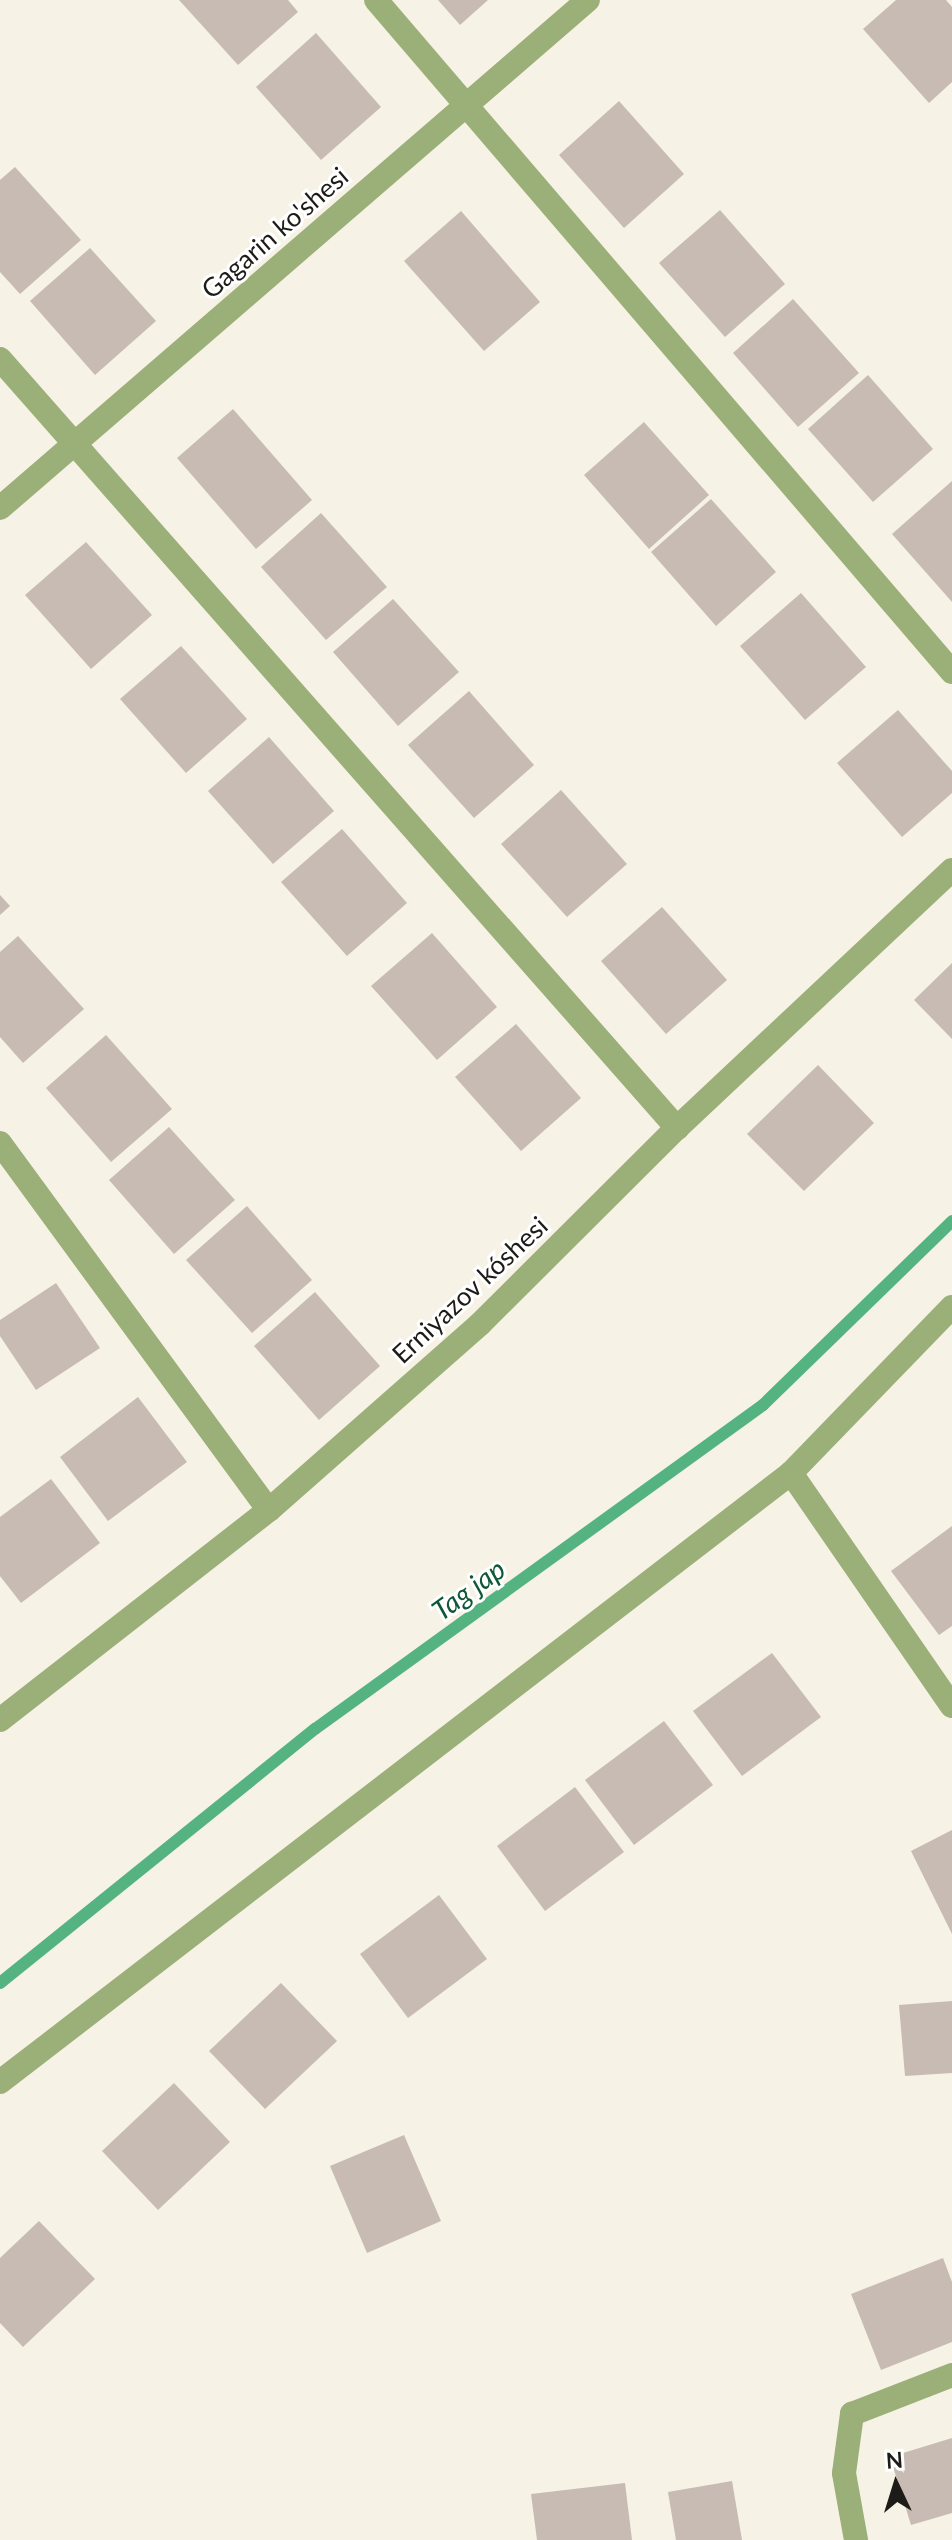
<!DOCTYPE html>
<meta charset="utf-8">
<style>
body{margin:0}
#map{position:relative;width:952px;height:2540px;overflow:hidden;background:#f6f2e5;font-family:Lato,sans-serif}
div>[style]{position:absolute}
.stream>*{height:12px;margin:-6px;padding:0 6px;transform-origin:6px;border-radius:6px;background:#54b381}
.building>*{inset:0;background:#c7bbb4}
.minor>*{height:24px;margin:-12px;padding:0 12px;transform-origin:12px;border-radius:12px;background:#9baf78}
span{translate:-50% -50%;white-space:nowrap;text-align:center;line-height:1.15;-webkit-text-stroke:6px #fff;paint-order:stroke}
.street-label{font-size:26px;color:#1d1b17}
.water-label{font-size:28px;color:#0f5837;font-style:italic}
.north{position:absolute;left:856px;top:2444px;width:80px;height:80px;-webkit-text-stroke:6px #fff;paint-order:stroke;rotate:356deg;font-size:22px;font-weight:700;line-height:32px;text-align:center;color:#1d1b17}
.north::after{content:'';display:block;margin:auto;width:28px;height:36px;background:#1d1b17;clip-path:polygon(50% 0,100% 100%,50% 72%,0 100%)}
</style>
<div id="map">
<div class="stream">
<i style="left:0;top:1983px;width:405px;rotate:-38.9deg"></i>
<i style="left:315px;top:1729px;width:553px;rotate:-35.87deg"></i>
<i style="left:763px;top:1405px;width:264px;rotate:-44.2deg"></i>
</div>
<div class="building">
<i style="clip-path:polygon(179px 0,288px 0,298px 12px,238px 65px)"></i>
<i style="clip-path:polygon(438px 0,488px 0,460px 25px)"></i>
<i style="clip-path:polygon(896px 0,946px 0,952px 7px,952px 82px,929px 103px,863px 29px)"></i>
<i style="clip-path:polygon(316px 33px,381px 107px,321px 160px,256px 87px)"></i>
<i style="clip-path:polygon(619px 101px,684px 174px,624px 228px,559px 155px)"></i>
<i style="clip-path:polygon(15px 167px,81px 240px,20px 294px,0 272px,0 180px)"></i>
<i style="clip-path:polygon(720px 210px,785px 284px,725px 337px,659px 263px)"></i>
<i style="clip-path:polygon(461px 211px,540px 302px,484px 351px,404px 261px)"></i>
<i style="clip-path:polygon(90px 248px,156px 321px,95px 375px,30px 301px)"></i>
<i style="clip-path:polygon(793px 299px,859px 373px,798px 427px,733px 353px)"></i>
<i style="clip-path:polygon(868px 375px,933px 449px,873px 502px,808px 429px)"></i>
<i style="clip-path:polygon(233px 409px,312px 500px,256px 549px,177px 458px)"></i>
<i style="clip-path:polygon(644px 422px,709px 495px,649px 549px,584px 475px)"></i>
<i style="clip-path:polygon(952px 481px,952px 602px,892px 534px)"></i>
<i style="clip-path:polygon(711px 499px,776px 572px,716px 626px,651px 552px)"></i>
<i style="clip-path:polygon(321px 513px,387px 587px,326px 640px,261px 567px)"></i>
<i style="clip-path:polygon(86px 542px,152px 615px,91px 669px,25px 595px)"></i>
<i style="clip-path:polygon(801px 593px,866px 667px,805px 720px,740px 646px)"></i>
<i style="clip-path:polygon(393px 599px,459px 672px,398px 726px,333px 652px)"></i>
<i style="clip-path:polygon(181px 646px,247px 719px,186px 773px,120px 699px)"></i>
<i style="clip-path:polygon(469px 691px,534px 765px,474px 818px,408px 745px)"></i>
<i style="clip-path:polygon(898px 710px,952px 771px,952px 793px,902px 837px,837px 763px)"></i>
<i style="clip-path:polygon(269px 737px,334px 811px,273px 864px,208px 791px)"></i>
<i style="clip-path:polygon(561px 790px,627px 864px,567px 917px,501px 844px)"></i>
<i style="clip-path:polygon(342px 829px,407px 903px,347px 956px,281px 882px)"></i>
<i style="clip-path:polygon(0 895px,10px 906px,0 915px)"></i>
<i style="clip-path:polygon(662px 907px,727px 980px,666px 1034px,601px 961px)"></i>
<i style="clip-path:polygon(432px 933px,497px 1007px,437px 1060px,371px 986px)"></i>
<i style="clip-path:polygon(18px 936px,84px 1009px,23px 1063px,0 1037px,0 952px)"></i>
<i style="clip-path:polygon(952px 963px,952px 1039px,914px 1000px)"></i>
<i style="clip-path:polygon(516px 1024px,581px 1098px,521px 1151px,455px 1077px)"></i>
<i style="clip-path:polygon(106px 1035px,172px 1109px,111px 1162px,46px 1088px)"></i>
<i style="clip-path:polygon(818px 1065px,874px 1123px,804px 1191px,747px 1134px)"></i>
<i style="clip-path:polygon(169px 1127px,235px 1200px,174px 1254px,109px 1180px)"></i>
<i style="clip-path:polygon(247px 1206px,312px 1280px,252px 1333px,186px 1260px)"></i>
<i style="clip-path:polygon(56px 1283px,100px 1348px,36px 1390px,0 1336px,0 1320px)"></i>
<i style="clip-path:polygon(315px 1292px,380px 1366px,319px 1420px,254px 1346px)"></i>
<i style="clip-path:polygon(138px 1397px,187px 1462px,108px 1521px,60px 1457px)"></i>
<i style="clip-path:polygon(51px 1479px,100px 1543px,21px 1603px,0 1576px,0 1517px)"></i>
<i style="clip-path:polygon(952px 1526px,952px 1626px,939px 1635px,891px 1571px)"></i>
<i style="clip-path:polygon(772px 1653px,821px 1717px,742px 1776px,693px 1711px)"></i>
<i style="clip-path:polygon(664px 1721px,713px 1785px,634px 1845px,585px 1780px)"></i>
<i style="clip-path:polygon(575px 1787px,624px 1852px,545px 1911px,497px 1846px)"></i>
<i style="clip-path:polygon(952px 1830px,952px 1934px,911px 1851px)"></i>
<i style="clip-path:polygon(439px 1895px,487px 1959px,408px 2018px,360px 1954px)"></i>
<i style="clip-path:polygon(281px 1983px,337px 2041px,265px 2109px,209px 2051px)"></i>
<i style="clip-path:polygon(952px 2001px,952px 2073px,905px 2076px,899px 2005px)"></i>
<i style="clip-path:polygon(174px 2083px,230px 2142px,158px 2210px,102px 2151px)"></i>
<i style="clip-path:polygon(404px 2135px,441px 2221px,367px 2253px,330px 2166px)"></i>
<i style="clip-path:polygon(39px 2221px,95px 2279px,23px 2347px,0 2323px,0 2258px)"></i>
<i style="clip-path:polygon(943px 2258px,952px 2282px,952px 2342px,881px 2370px,851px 2294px)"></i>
<i style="clip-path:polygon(952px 2438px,952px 2513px,911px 2525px,890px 2457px)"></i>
<i style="clip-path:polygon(732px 2481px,742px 2540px,676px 2540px,668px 2492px)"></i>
<i style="clip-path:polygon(625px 2483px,632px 2540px,537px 2540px,531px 2494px)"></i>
</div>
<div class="minor">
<i style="left:376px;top:0;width:885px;rotate:49.4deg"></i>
<i style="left:0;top:359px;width:1025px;rotate:48.64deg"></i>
<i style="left:0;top:508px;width:777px;rotate:-40.83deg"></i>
<i style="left:0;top:1143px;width:455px;rotate:53.8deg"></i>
<i style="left:791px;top:1473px;width:283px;rotate:55.4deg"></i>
<i style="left:0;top:1720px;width:341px;rotate:-38deg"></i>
<i style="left:269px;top:1510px;width:281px;rotate:-41.4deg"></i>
<i style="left:480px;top:1324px;width:278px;rotate:-44.9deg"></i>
<i style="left:677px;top:1128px;width:377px;rotate:-43.2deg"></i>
<i style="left:0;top:2082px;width:998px;rotate:-37.59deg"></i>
<i style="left:791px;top:1473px;width:231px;rotate:-45.9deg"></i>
<i style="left:856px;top:2540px;width:68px;rotate:-100.2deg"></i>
<i style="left:844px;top:2473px;width:60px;rotate:-82.3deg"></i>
<i style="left:852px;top:2414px;width:107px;rotate:-21.3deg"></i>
</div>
<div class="street-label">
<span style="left:275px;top:233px;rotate:-41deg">Gagarin ko'shesi</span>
<span style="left:470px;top:1290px;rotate:-43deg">Erniyazov kóshesi</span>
</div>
<div class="water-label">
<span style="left:468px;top:1589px;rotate:-36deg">Tag jap</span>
</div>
<div class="north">N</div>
</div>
